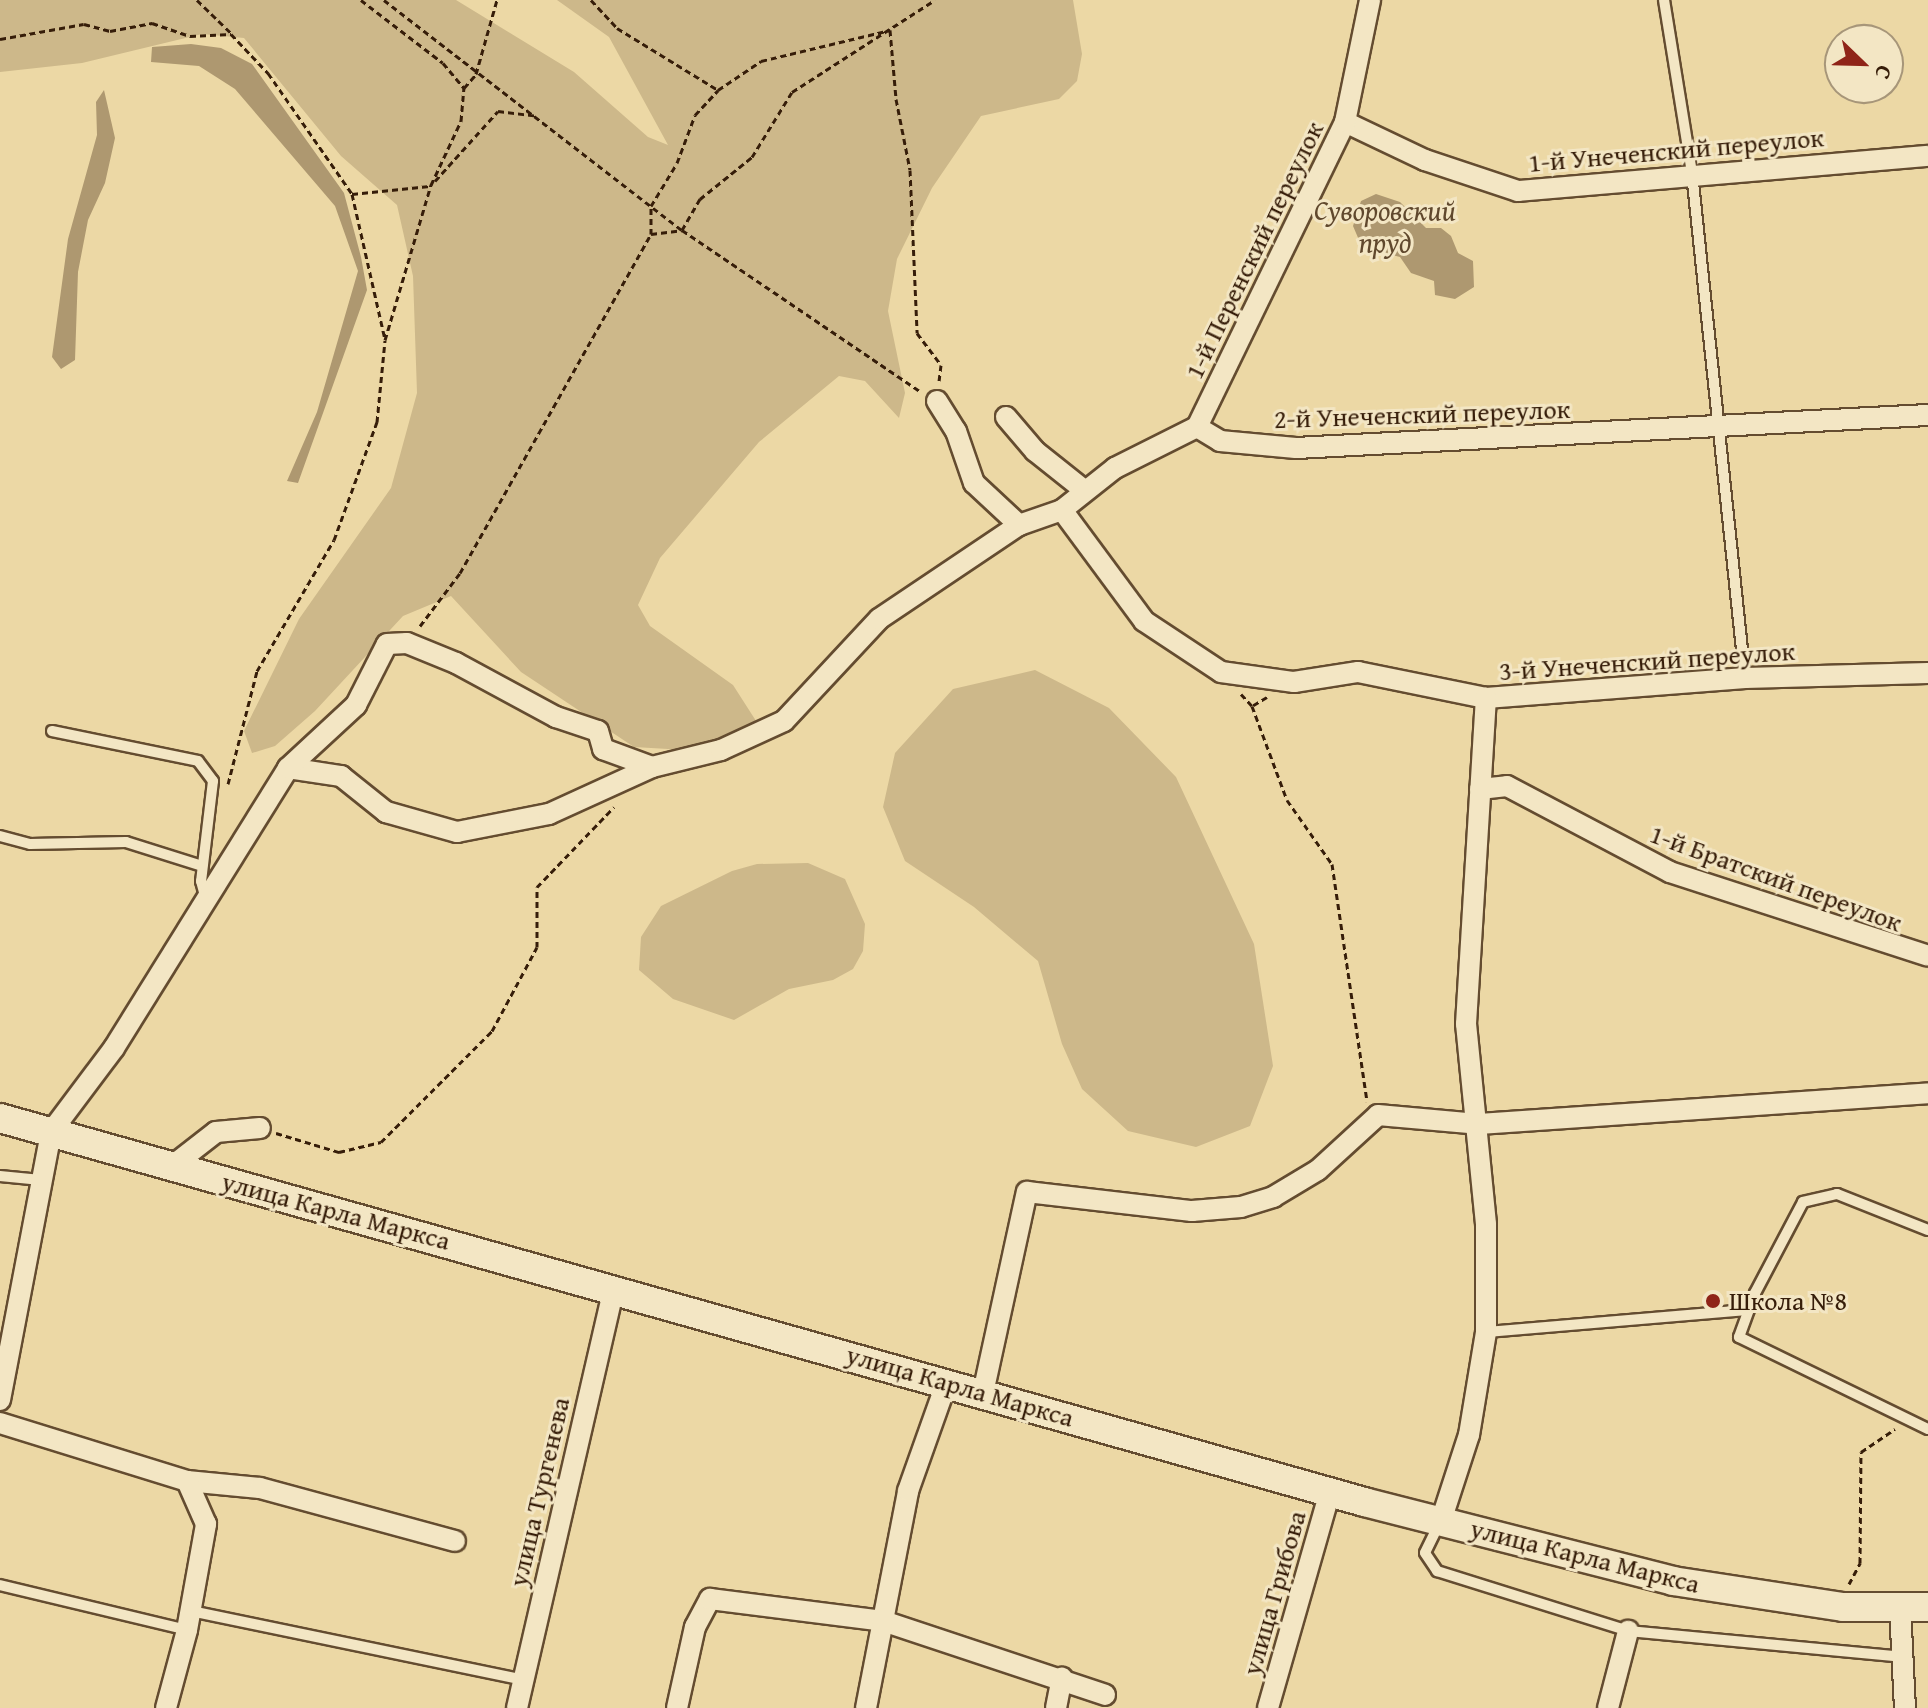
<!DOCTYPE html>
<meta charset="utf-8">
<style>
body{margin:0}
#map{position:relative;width:1928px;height:1708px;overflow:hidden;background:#ecd8a5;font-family:"Gentium Book Plus",serif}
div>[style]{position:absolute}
.green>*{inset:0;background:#cdb88a}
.water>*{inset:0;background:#ae9870}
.path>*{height:3px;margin-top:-1.5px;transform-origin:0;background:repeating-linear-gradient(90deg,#361d09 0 6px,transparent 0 10px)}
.roads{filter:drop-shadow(2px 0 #644c30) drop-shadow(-2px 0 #644c30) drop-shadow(0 2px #644c30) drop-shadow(0 -2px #644c30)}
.lane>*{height:10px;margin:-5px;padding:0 5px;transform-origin:5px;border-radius:5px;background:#f3e6c4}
.street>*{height:20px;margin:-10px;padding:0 10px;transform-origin:10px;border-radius:10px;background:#f3e6c4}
.secondary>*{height:28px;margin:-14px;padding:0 14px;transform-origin:14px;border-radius:14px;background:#f3e6c4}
.dots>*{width:22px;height:22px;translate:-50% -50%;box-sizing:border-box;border:4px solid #f3e6c4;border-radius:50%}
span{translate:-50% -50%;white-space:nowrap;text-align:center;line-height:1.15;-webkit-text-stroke:6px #f3e6c4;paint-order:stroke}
.street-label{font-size:26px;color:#361d09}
.poi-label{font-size:26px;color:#361d09}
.left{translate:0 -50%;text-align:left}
.water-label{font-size:28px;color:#60482d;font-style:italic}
.north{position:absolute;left:1824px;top:24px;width:80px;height:80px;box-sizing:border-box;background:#f3e6c4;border:2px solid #a79679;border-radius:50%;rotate:113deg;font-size:22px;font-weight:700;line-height:32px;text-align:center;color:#361d09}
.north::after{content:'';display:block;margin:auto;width:28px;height:36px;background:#8f2418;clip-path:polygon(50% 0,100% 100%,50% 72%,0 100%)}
</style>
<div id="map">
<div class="green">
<i style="clip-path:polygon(0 0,456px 0,574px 72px,648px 137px,668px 145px,609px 37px,557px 0,1073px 0,1082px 54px,1077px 81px,1059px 99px,981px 116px,932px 188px,897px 259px,888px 311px,905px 393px,899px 418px,865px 381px,839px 376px,759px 442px,660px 558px,638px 605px,650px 626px,733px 685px,758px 724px,736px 738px,685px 750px,634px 747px,521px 672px,451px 596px,403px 616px,315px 711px,275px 746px,252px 753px,244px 731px,299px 619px,391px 488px,417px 393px,413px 276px,397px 205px,341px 156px,244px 38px,202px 34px,82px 63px,0 72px)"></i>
<i style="clip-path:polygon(1035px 670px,1109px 708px,1176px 777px,1254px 944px,1273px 1066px,1250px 1126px,1196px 1147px,1128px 1131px,1082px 1089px,1062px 1044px,1038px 961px,974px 907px,905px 861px,883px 807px,895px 753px,953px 689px)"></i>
<i style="clip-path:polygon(808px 863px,845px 879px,865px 924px,863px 951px,853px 969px,833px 980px,789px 989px,734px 1020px,673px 999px,639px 970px,641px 937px,661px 906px,732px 871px,757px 864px)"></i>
</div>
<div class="water">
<i style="clip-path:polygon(191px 44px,221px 48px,252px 64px,344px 193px,361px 257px,367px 290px,298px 483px,287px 481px,317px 412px,358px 271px,335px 206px,235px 89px,199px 66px,151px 62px,152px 47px)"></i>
<i style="clip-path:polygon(104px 90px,115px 138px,105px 183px,88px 220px,78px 272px,75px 360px,61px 369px,52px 357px,68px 239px,97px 135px,96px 102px)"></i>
<i style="clip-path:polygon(1376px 194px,1400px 202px,1426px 228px,1441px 228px,1451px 236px,1458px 253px,1473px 261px,1474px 287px,1455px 299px,1435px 295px,1434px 281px,1411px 273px,1400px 257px,1362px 247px,1353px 226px,1361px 201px)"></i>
</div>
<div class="path">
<i style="left:197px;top:0;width:47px;rotate:44.1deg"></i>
<i style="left:361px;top:0;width:103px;rotate:37.5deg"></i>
<i style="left:443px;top:63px;width:33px;rotate:50deg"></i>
<i style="left:384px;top:0;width:376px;rotate:37.7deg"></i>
<i style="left:682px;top:230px;width:287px;rotate:34.1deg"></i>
<i style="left:591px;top:0;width:38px;rotate:47deg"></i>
<i style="left:617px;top:28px;width:119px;rotate:31.5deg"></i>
<i style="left:718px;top:90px;width:52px;rotate:-34deg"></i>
<i style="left:761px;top:61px;width:133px;rotate:-13.5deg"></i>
<i style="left:890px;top:30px;width:69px;rotate:85deg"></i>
<i style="left:896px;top:99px;width:72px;rotate:78.8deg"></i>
<i style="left:910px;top:170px;width:163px;rotate:87.5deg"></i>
<i style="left:917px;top:333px;width:40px;rotate:53deg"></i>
<i style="left:941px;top:365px;width:16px;rotate:97deg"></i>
<i style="left:0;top:39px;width:85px;rotate:-10.1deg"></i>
<i style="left:84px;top:24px;width:27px;rotate:15deg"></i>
<i style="left:110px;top:31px;width:43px;rotate:-10.8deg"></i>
<i style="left:152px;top:23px;width:40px;rotate:18.9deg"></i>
<i style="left:190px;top:36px;width:41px;rotate:-2.8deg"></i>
<i style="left:231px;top:34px;width:54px;rotate:46.5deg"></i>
<i style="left:268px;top:73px;width:147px;rotate:55.2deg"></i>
<i style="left:352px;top:194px;width:78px;rotate:-5.9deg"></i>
<i style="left:435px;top:181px;width:94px;rotate:-48deg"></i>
<i style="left:498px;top:111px;width:38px;rotate:7deg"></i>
<i style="left:352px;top:194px;width:149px;rotate:77.2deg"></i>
<i style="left:651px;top:234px;width:28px;rotate:-90deg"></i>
<i style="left:651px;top:206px;width:50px;rotate:-58.8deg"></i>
<i style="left:677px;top:163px;width:51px;rotate:-69.4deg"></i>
<i style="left:695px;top:115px;width:34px;rotate:-47deg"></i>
<i style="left:420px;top:626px;width:66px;rotate:-53deg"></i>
<i style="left:460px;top:573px;width:389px;rotate:-60.6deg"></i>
<i style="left:651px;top:234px;width:31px;rotate:-7deg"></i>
<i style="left:682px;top:230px;width:36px;rotate:-60deg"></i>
<i style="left:700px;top:199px;width:67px;rotate:-38.9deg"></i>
<i style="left:752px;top:157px;width:76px;rotate:-58.4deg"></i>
<i style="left:792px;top:92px;width:170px;rotate:-32.8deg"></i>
<i style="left:1241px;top:694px;width:16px;rotate:47deg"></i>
<i style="left:1267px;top:697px;width:17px;rotate:149deg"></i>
<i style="left:1252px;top:706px;width:100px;rotate:69.6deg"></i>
<i style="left:1287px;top:800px;width:78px;rotate:54.9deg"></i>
<i style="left:1332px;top:864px;width:240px;rotate:81.6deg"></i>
<i style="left:228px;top:784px;width:117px;rotate:-75.6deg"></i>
<i style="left:257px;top:671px;width:152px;rotate:-59.6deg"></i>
<i style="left:334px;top:540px;width:126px;rotate:-70deg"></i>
<i style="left:377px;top:422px;width:82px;rotate:-84.4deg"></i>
<i style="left:385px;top:340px;width:162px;rotate:-73.5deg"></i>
<i style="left:431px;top:185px;width:71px;rotate:-64.9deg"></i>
<i style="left:461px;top:121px;width:33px;rotate:-85deg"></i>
<i style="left:464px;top:88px;width:18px;rotate:-49deg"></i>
<i style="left:476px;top:74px;width:77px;rotate:-74.2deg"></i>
<i style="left:276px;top:1133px;width:66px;rotate:16.8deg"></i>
<i style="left:339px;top:1152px;width:43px;rotate:-13.4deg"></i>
<i style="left:381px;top:1142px;width:157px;rotate:-45deg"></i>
<i style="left:492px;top:1031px;width:95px;rotate:-61.8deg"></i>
<i style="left:537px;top:947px;width:60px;rotate:-90deg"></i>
<i style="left:537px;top:887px;width:111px;rotate:-46.1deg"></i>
<i style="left:1849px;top:1584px;width:24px;rotate:-62deg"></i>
<i style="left:1860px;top:1563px;width:111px;rotate:-89.5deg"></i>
<i style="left:1861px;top:1452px;width:41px;rotate:-34.1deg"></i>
</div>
<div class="roads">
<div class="lane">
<i style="left:1664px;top:0;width:175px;rotate:80.8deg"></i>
<i style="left:1692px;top:173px;width:508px;rotate:84.01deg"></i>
<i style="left:52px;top:731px;width:149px;rotate:11.6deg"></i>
<i style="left:198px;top:761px;width:25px;rotate:53deg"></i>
<i style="left:213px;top:781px;width:101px;rotate:96.8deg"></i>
<i style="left:201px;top:881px;width:20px;rotate:75deg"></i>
<i style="left:0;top:836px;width:31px;rotate:15deg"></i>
<i style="left:30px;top:844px;width:96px;rotate:-1.2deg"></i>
<i style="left:126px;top:842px;width:80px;rotate:17.5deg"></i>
<i style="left:0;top:1176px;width:41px;rotate:5.6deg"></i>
<i style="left:1928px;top:1230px;width:98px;rotate:-158.4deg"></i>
<i style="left:1837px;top:1194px;width:35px;rotate:167deg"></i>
<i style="left:1803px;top:1202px;width:103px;rotate:117.8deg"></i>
<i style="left:1755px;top:1293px;width:47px;rotate:110deg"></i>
<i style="left:1739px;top:1337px;width:210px;rotate:26deg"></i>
<i style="left:1486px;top:1332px;width:263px;rotate:-4.8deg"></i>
<i style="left:1440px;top:1522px;width:34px;rotate:116deg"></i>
<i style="left:1425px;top:1553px;width:22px;rotate:56deg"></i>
<i style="left:1437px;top:1571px;width:200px;rotate:17.4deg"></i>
<i style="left:1628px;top:1631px;width:275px;rotate:5.4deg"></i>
<i style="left:0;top:1585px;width:192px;rotate:13.5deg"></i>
<i style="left:191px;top:1611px;width:339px;rotate:11.7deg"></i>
</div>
<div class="street">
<i style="left:1345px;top:122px;width:89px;rotate:25.4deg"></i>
<i style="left:1425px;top:160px;width:98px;rotate:18.4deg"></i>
<i style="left:1518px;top:191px;width:411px;rotate:-4.9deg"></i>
<i style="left:937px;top:401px;width:36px;rotate:58deg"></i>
<i style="left:956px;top:431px;width:55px;rotate:70.9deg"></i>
<i style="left:974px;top:483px;width:62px;rotate:43deg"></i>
<i style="left:1006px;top:417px;width:45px;rotate:49.5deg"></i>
<i style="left:1035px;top:451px;width:63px;rotate:38.5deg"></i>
<i style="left:1197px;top:427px;width:339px;rotate:-64.1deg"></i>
<i style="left:1345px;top:122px;width:125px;rotate:-78.4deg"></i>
<i style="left:1062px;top:510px;width:138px;rotate:53.5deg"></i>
<i style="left:1144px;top:621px;width:92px;rotate:33.5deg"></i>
<i style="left:1221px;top:672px;width:74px;rotate:7.8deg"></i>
<i style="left:1294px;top:682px;width:65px;rotate:-8.9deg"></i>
<i style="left:1358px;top:672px;width:131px;rotate:11.5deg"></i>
<i style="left:1486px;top:698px;width:260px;rotate:-4.4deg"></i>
<i style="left:1745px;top:678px;width:183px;rotate:-1.6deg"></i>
<i style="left:288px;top:768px;width:54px;rotate:8.6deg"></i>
<i style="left:341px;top:776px;width:58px;rotate:38.7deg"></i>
<i style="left:386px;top:812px;width:74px;rotate:15.7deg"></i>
<i style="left:457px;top:832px;width:94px;rotate:-11.1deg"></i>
<i style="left:549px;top:814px;width:113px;rotate:-24.5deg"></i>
<i style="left:652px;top:767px;width:71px;rotate:-13.8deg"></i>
<i style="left:721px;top:750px;width:69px;rotate:-24.7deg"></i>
<i style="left:784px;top:721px;width:139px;rotate:-47deg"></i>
<i style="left:879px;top:619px;width:169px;rotate:-33.9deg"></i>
<i style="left:1019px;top:525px;width:46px;rotate:-19.2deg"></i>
<i style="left:1062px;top:510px;width:68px;rotate:-38.4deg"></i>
<i style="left:1115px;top:468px;width:92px;rotate:-26.6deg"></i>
<i style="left:1197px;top:427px;width:27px;rotate:31deg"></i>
<i style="left:1220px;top:441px;width:76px;rotate:5.3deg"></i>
<i style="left:1296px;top:448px;width:633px;rotate:-2.99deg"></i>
<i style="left:1480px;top:789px;width:27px;rotate:-6deg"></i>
<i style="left:1507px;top:786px;width:184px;rotate:27.8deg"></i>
<i style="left:1670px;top:872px;width:271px;rotate:18deg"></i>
<i style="left:171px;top:1167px;width:57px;rotate:-37.9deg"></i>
<i style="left:216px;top:1132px;width:44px;rotate:-5.2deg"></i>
<i style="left:983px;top:1393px;width:206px;rotate:-77.7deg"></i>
<i style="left:1027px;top:1192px;width:166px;rotate:6.6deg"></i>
<i style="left:1192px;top:1211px;width:49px;rotate:-4.7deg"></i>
<i style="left:1241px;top:1207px;width:34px;rotate:-17deg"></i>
<i style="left:1273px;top:1197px;width:52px;rotate:-31deg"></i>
<i style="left:1318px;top:1170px;width:81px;rotate:-42.5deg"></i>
<i style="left:1378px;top:1115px;width:100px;rotate:5.1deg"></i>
<i style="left:1478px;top:1124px;width:451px;rotate:-3.9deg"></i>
<i style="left:0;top:1400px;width:273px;rotate:-79.2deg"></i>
<i style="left:51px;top:1132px;width:105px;rotate:-53.1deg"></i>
<i style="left:114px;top:1048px;width:330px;rotate:-58.1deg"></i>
<i style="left:288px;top:768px;width:93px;rotate:-42.8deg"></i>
<i style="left:356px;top:705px;width:68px;rotate:-63.1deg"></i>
<i style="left:387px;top:644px;width:20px;rotate:-3deg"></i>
<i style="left:407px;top:643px;width:53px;rotate:22.2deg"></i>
<i style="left:456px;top:663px;width:114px;rotate:28.4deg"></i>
<i style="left:556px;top:717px;width:44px;rotate:18.4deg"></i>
<i style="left:598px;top:731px;width:19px;rotate:74deg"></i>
<i style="left:603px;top:749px;width:52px;rotate:20.2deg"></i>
<i style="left:0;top:1423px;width:196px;rotate:17.2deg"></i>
<i style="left:187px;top:1481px;width:73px;rotate:5.5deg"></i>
<i style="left:260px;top:1488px;width:202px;rotate:15.2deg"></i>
<i style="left:1441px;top:1521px;width:90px;rotate:-72deg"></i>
<i style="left:1469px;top:1435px;width:104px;rotate:-80.6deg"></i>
<i style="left:1486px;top:1332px;width:108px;rotate:-90deg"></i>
<i style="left:1486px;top:1224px;width:201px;rotate:-95.7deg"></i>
<i style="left:1466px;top:1024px;width:327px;rotate:-86.5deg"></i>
<i style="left:1900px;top:1607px;width:101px;rotate:87.2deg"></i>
<i style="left:166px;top:1708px;width:81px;rotate:-74.9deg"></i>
<i style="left:187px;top:1630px;width:108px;rotate:-79.8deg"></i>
<i style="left:206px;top:1524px;width:47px;rotate:-113.8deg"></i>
<i style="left:517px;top:1708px;width:432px;rotate:-77deg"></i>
<i style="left:677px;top:1708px;width:83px;rotate:-77.5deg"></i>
<i style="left:695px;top:1627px;width:32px;rotate:-62deg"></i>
<i style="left:710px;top:1599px;width:174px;rotate:7.2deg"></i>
<i style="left:883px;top:1621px;width:234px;rotate:18.4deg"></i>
<i style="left:866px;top:1708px;width:221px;rotate:-79deg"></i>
<i style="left:908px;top:1491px;width:114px;rotate:-70.4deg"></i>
<i style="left:1056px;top:1708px;width:31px;rotate:-79deg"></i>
<i style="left:1268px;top:1708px;width:225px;rotate:-74deg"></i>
<i style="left:1608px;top:1708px;width:80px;rotate:-75.4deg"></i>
</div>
<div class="secondary">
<i style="left:0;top:1118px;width:1417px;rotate:15.72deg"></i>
<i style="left:1364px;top:1502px;width:319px;rotate:14.3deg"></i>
<i style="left:1673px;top:1581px;width:172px;rotate:8.7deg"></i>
<i style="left:1843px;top:1607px;width:85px"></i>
</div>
</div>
<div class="dots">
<i style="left:1713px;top:1301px;background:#8f2418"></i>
</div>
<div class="street-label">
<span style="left:1676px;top:150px;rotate:-5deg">1-й Унеченский переулок</span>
<span style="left:1254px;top:250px;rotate:-64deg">1-й Перенский переулок</span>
<span style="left:1422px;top:414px;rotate:-2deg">2-й Унеченский переулок</span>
<span style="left:1647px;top:661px;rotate:-4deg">3-й Унеченский переулок</span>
<span style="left:1776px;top:878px;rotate:20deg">1-й Братский переулок</span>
<span style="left:336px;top:1211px;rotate:15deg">улица Карла Маркса</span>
<span style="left:960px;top:1386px;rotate:16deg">улица Карла Маркса</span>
<span style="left:539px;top:1492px;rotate:-77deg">улица Тургенева</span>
<span style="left:1585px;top:1556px;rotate:14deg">улица Карла Маркса</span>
<span style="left:1274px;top:1593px;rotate:-74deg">улица Грибова</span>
</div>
<div class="poi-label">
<span class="left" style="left:1729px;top:1301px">Школа №8</span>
</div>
<div class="water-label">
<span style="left:1385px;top:226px">Суворовский<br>пруд</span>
</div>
<div class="north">С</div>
</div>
